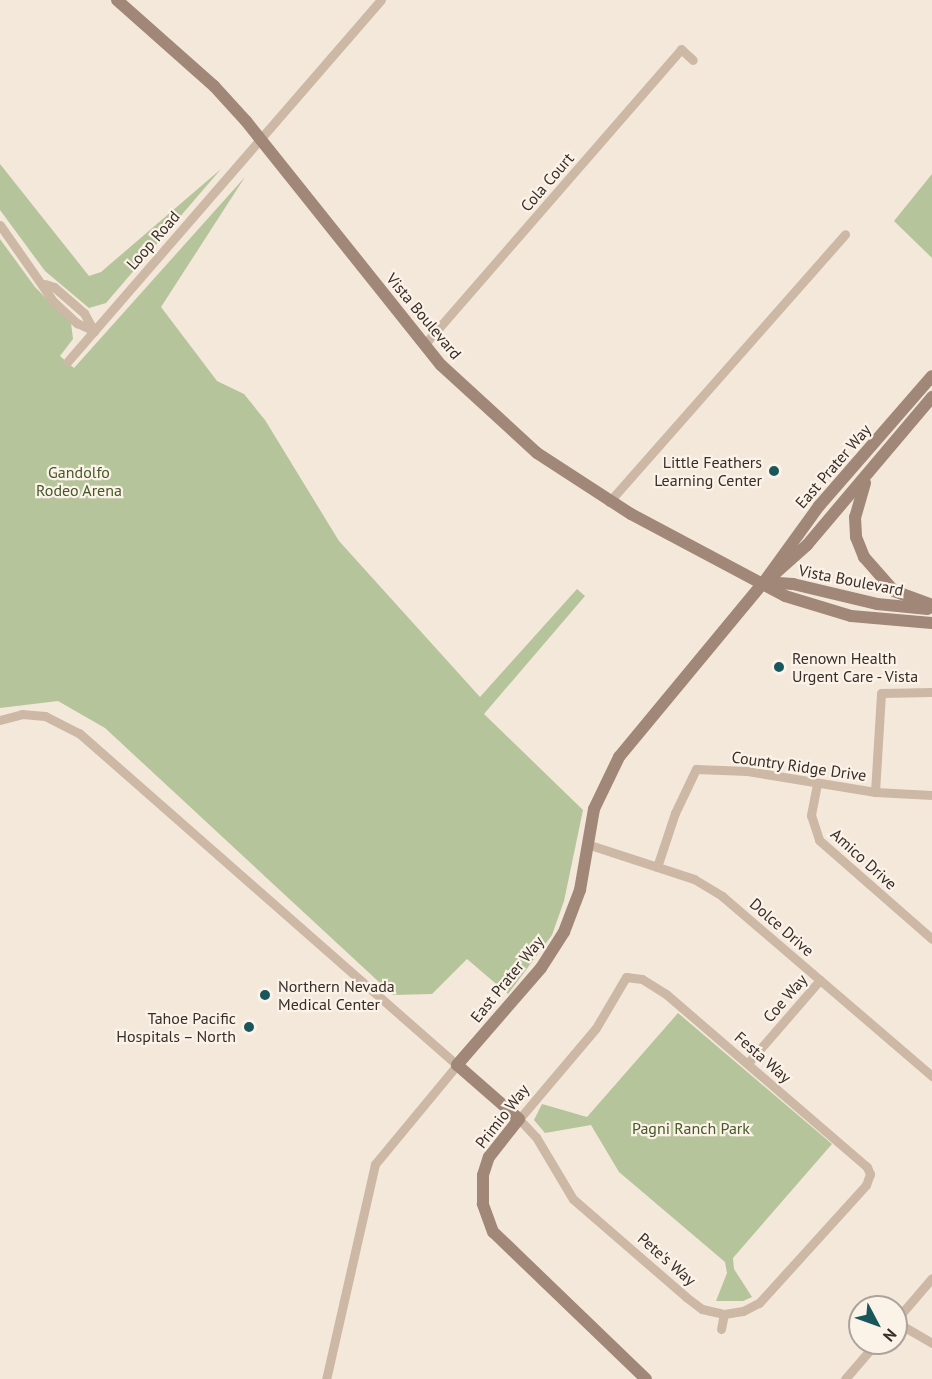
<!DOCTYPE html>
<meta charset="utf-8">
<style>
body{margin:0}
#map{position:relative;width:932px;height:1379px;overflow:hidden;background:#f4e8db;font-family:"PT Sans",sans-serif}
div>[style]{position:absolute}
.green>*{inset:0;background:#b5c49a}
.street>*{height:9px;margin:-4.5px;padding:0 4.5px;transform-origin:4.5px;border-radius:4.5px;background:#cdb8a6}
.secondary>*{height:12px;margin:-6px;padding:0 6px;transform-origin:6px;border-radius:6px;background:#a08777}
.dots>*{width:16px;height:16px;translate:-50% -50%;box-sizing:border-box;border:3px solid #fbf2e8;border-radius:50%}
span{translate:-50% -50%;white-space:nowrap;text-align:center;line-height:1.15;-webkit-text-stroke:4.5px #fbf2e8;paint-order:stroke}
.street-label{font-size:16px;color:#382d28}
.poi-label{font-size:16px;color:#382d28}
.right{translate:-100% -50%;text-align:right}
.left{translate:0 -50%;text-align:left}
.park-label{font-size:16px;color:#46582a}
.north{position:absolute;left:848px;top:1295px;width:60px;height:60px;box-sizing:border-box;background:#fbf2e8;border:2px solid #ada39b;border-radius:50%;rotate:131deg;font-size:16px;font-weight:700;line-height:24px;text-align:center;color:#382d28}
.north::after{content:'';display:block;margin:auto;width:21px;height:27px;background:#1a575d;clip-path:polygon(50% 0,100% 100%,50% 72%,0 100%)}
</style>
<div id="map">
<div class="green">
<i style="clip-path:polygon(0 164px,89px 276px,101px 272px,221px 169px,106px 303px,89px 308px,45px 271px,0 210px)"></i>
<i style="clip-path:polygon(932px 174px,932px 258px,894px 221px)"></i>
<i style="clip-path:polygon(245px 177px,161px 307px,217px 381px,244px 394px,265px 420px,339px 541px,480px 697px,577px 589px,585px 596px,484px 714px,583px 810px,564px 901px,552px 935px,508px 994px,467px 959px,432px 994px,393px 995px,105px 728px,58px 701px,0 708px,0 239px,35px 287px,71px 323px,73px 339px,60px 356px,74px 368px)"></i>
<i style="clip-path:polygon(678px 1013px,832px 1144px,733px 1258px,734px 1269px,752px 1297px,743px 1301px,716px 1301px,727px 1273px,725px 1262px,619px 1172px,591px 1125px,545px 1133px,534px 1120px,542px 1104px,587px 1117px)"></i>
</div>
<div class="street">
<i style="left:0;top:225px;width:93px;rotate:55.1deg"></i>
<i style="left:53px;top:301px;width:33px;rotate:43deg"></i>
<i style="left:77px;top:323px;width:19px;rotate:25deg"></i>
<i style="left:45px;top:284px;width:9px;rotate:18deg"></i>
<i style="left:54px;top:287px;width:40px;rotate:41deg"></i>
<i style="left:84px;top:313px;width:21px;rotate:61deg"></i>
<i style="left:424px;top:345px;width:392px;rotate:-49deg"></i>
<i style="left:681px;top:49px;width:16px;rotate:43deg"></i>
<i style="left:68px;top:361px;width:478px;rotate:-49.1deg"></i>
<i style="left:609px;top:502px;width:357px;rotate:-48.6deg"></i>
<i style="left:0;top:720px;width:23px;rotate:-15deg"></i>
<i style="left:22px;top:714px;width:23px;rotate:5deg"></i>
<i style="left:45px;top:716px;width:38px;rotate:27deg"></i>
<i style="left:79px;top:733px;width:503px;rotate:41.29deg"></i>
<i style="left:457px;top:1065px;width:129px;rotate:129.6deg"></i>
<i style="left:375px;top:1164px;width:221px;rotate:102.8deg"></i>
<i style="left:817px;top:784px;width:32px;rotate:101deg"></i>
<i style="left:811px;top:815px;width:26px;rotate:72deg"></i>
<i style="left:819px;top:840px;width:150px;rotate:41.2deg"></i>
<i style="left:875px;top:792px;width:99px;rotate:-86.5deg"></i>
<i style="left:881px;top:693px;width:51px;rotate:-1.1deg"></i>
<i style="left:587px;top:844px;width:113px;rotate:18.1deg"></i>
<i style="left:694px;top:879px;width:33px;rotate:31deg"></i>
<i style="left:722px;top:896px;width:277px;rotate:40.6deg"></i>
<i style="left:657px;top:867px;width:57px;rotate:-71.6deg"></i>
<i style="left:675px;top:813px;width:49px;rotate:-64.5deg"></i>
<i style="left:696px;top:769px;width:51px;rotate:2.2deg"></i>
<i style="left:747px;top:771px;width:130px;rotate:9.3deg"></i>
<i style="left:875px;top:792px;width:57px;rotate:3deg"></i>
<i style="left:626px;top:977px;width:59px;rotate:120.5deg"></i>
<i style="left:596px;top:1028px;width:119px;rotate:130.2deg"></i>
<i style="left:519px;top:1119px;width:25px;rotate:47deg"></i>
<i style="left:536px;top:1137px;width:72px;rotate:59.2deg"></i>
<i style="left:573px;top:1199px;width:150px;rotate:40.9deg"></i>
<i style="left:686px;top:1297px;width:20px;rotate:37deg"></i>
<i style="left:702px;top:1309px;width:23px;rotate:13deg"></i>
<i style="left:724px;top:1314px;width:19px;rotate:-9deg"></i>
<i style="left:743px;top:1311px;width:18px;rotate:-27deg"></i>
<i style="left:759px;top:1303px;width:159px;rotate:-47.8deg"></i>
<i style="left:866px;top:1185px;width:12px;rotate:-70deg"></i>
<i style="left:626px;top:977px;width:16px;rotate:7deg"></i>
<i style="left:642px;top:979px;width:28px;rotate:32deg"></i>
<i style="left:666px;top:994px;width:265px;rotate:40.7deg"></i>
<i style="left:867px;top:1167px;width:8px;rotate:67deg"></i>
<i style="left:748px;top:1063px;width:110px;rotate:-49.1deg"></i>
<i style="left:896px;top:1320px;width:55px;rotate:-49.4deg"></i>
<i style="left:896px;top:1322px;width:42px;rotate:30.3deg"></i>
<i style="left:721px;top:1329px;width:15px;rotate:-79deg"></i>
<i style="left:845px;top:1379px;width:48px;rotate:-49.3deg"></i>
</div>
<div class="secondary">
<i style="left:117px;top:0;width:130px;rotate:41.6deg"></i>
<i style="left:214px;top:86px;width:47px;rotate:47.6deg"></i>
<i style="left:246px;top:121px;width:312px;rotate:51.4deg"></i>
<i style="left:441px;top:365px;width:130px;rotate:42.5deg"></i>
<i style="left:537px;top:453px;width:112px;rotate:33deg"></i>
<i style="left:631px;top:514px;width:174px;rotate:28deg"></i>
<i style="left:785px;top:596px;width:69px;rotate:16.9deg"></i>
<i style="left:851px;top:616px;width:81px;rotate:4.9deg"></i>
<i style="left:865px;top:483px;width:35px;rotate:106deg"></i>
<i style="left:855px;top:517px;width:20px;rotate:87deg"></i>
<i style="left:856px;top:537px;width:22px;rotate:68deg"></i>
<i style="left:864px;top:557px;width:45px;rotate:48.6deg"></i>
<i style="left:894px;top:591px;width:40px;rotate:20.2deg"></i>
<i style="left:770px;top:578px;width:50px;rotate:-41.7deg"></i>
<i style="left:807px;top:545px;width:194px;rotate:-49.8deg"></i>
<i style="left:764px;top:582px;width:29px;rotate:4deg"></i>
<i style="left:793px;top:584px;width:86px;rotate:13.4deg"></i>
<i style="left:877px;top:604px;width:51px;rotate:5.6deg"></i>
<i style="left:646px;top:1379px;width:212px;rotate:-136.1deg"></i>
<i style="left:493px;top:1232px;width:30px;rotate:-110deg"></i>
<i style="left:483px;top:1204px;width:29px;rotate:-90deg"></i>
<i style="left:483px;top:1175px;width:19px;rotate:-72deg"></i>
<i style="left:489px;top:1157px;width:48px;rotate:-51.7deg"></i>
<i style="left:519px;top:1119px;width:82px;rotate:-138.9deg"></i>
<i style="left:457px;top:1065px;width:128px;rotate:-49.1deg"></i>
<i style="left:541px;top:968px;width:43px;rotate:-57.4deg"></i>
<i style="left:564px;top:932px;width:45px;rotate:-69.1deg"></i>
<i style="left:580px;top:890px;width:82px;rotate:-80.2deg"></i>
<i style="left:594px;top:809px;width:58px;rotate:-64.3deg"></i>
<i style="left:619px;top:757px;width:227px;rotate:-50.4deg"></i>
<i style="left:764px;top:582px;width:94px;rotate:-54.1deg"></i>
<i style="left:819px;top:506px;width:172px;rotate:-49deg"></i>
</div>
<div class="dots">
<i style="left:774px;top:471px;background:#1a575d"></i>
<i style="left:779px;top:667px;background:#1a575d"></i>
<i style="left:265px;top:995px;background:#1a575d"></i>
<i style="left:249px;top:1027px;background:#1a575d"></i>
</div>
<div class="street-label">
<span style="left:547px;top:182px;rotate:-49deg">Cola Court</span>
<span style="left:153px;top:240px;rotate:-49deg">Loop Road</span>
<span style="left:424px;top:316px;rotate:50deg">Vista Boulevard</span>
<span style="left:833px;top:466px;rotate:-49deg">East Prater Way</span>
<span style="left:851px;top:580px;rotate:11deg">Vista Boulevard</span>
<span style="left:799px;top:766px;rotate:8deg">Country Ridge Drive</span>
<span style="left:864px;top:859px;rotate:42deg">Amico Drive</span>
<span style="left:782px;top:927px;rotate:41deg">Dolce Drive</span>
<span style="left:507px;top:979px;rotate:-51deg">East Prater Way</span>
<span style="left:785px;top:998px;rotate:-49deg">Coe Way</span>
<span style="left:763px;top:1057px;rotate:41deg">Festa Way</span>
<span style="left:502px;top:1116px;rotate:-52deg">Primio Way</span>
<span style="left:667px;top:1259px;rotate:41deg">Pete's Way</span>
</div>
<div class="poi-label">
<span class="right" style="left:762px;top:471px">Little Feathers<br>Learning Center</span>
<span class="left" style="left:792px;top:667px">Renown Health<br>Urgent Care - Vista</span>
<span class="left" style="left:278px;top:995px">Northern Nevada<br>Medical Center</span>
<span class="right" style="left:236px;top:1027px">Tahoe Pacific<br>Hospitals – North</span>
</div>
<div class="park-label">
<span style="left:79px;top:481px">Gandolfo<br>Rodeo Arena</span>
<span style="left:691px;top:1128px">Pagni Ranch Park</span>
</div>
<div class="north">N</div>
</div>
